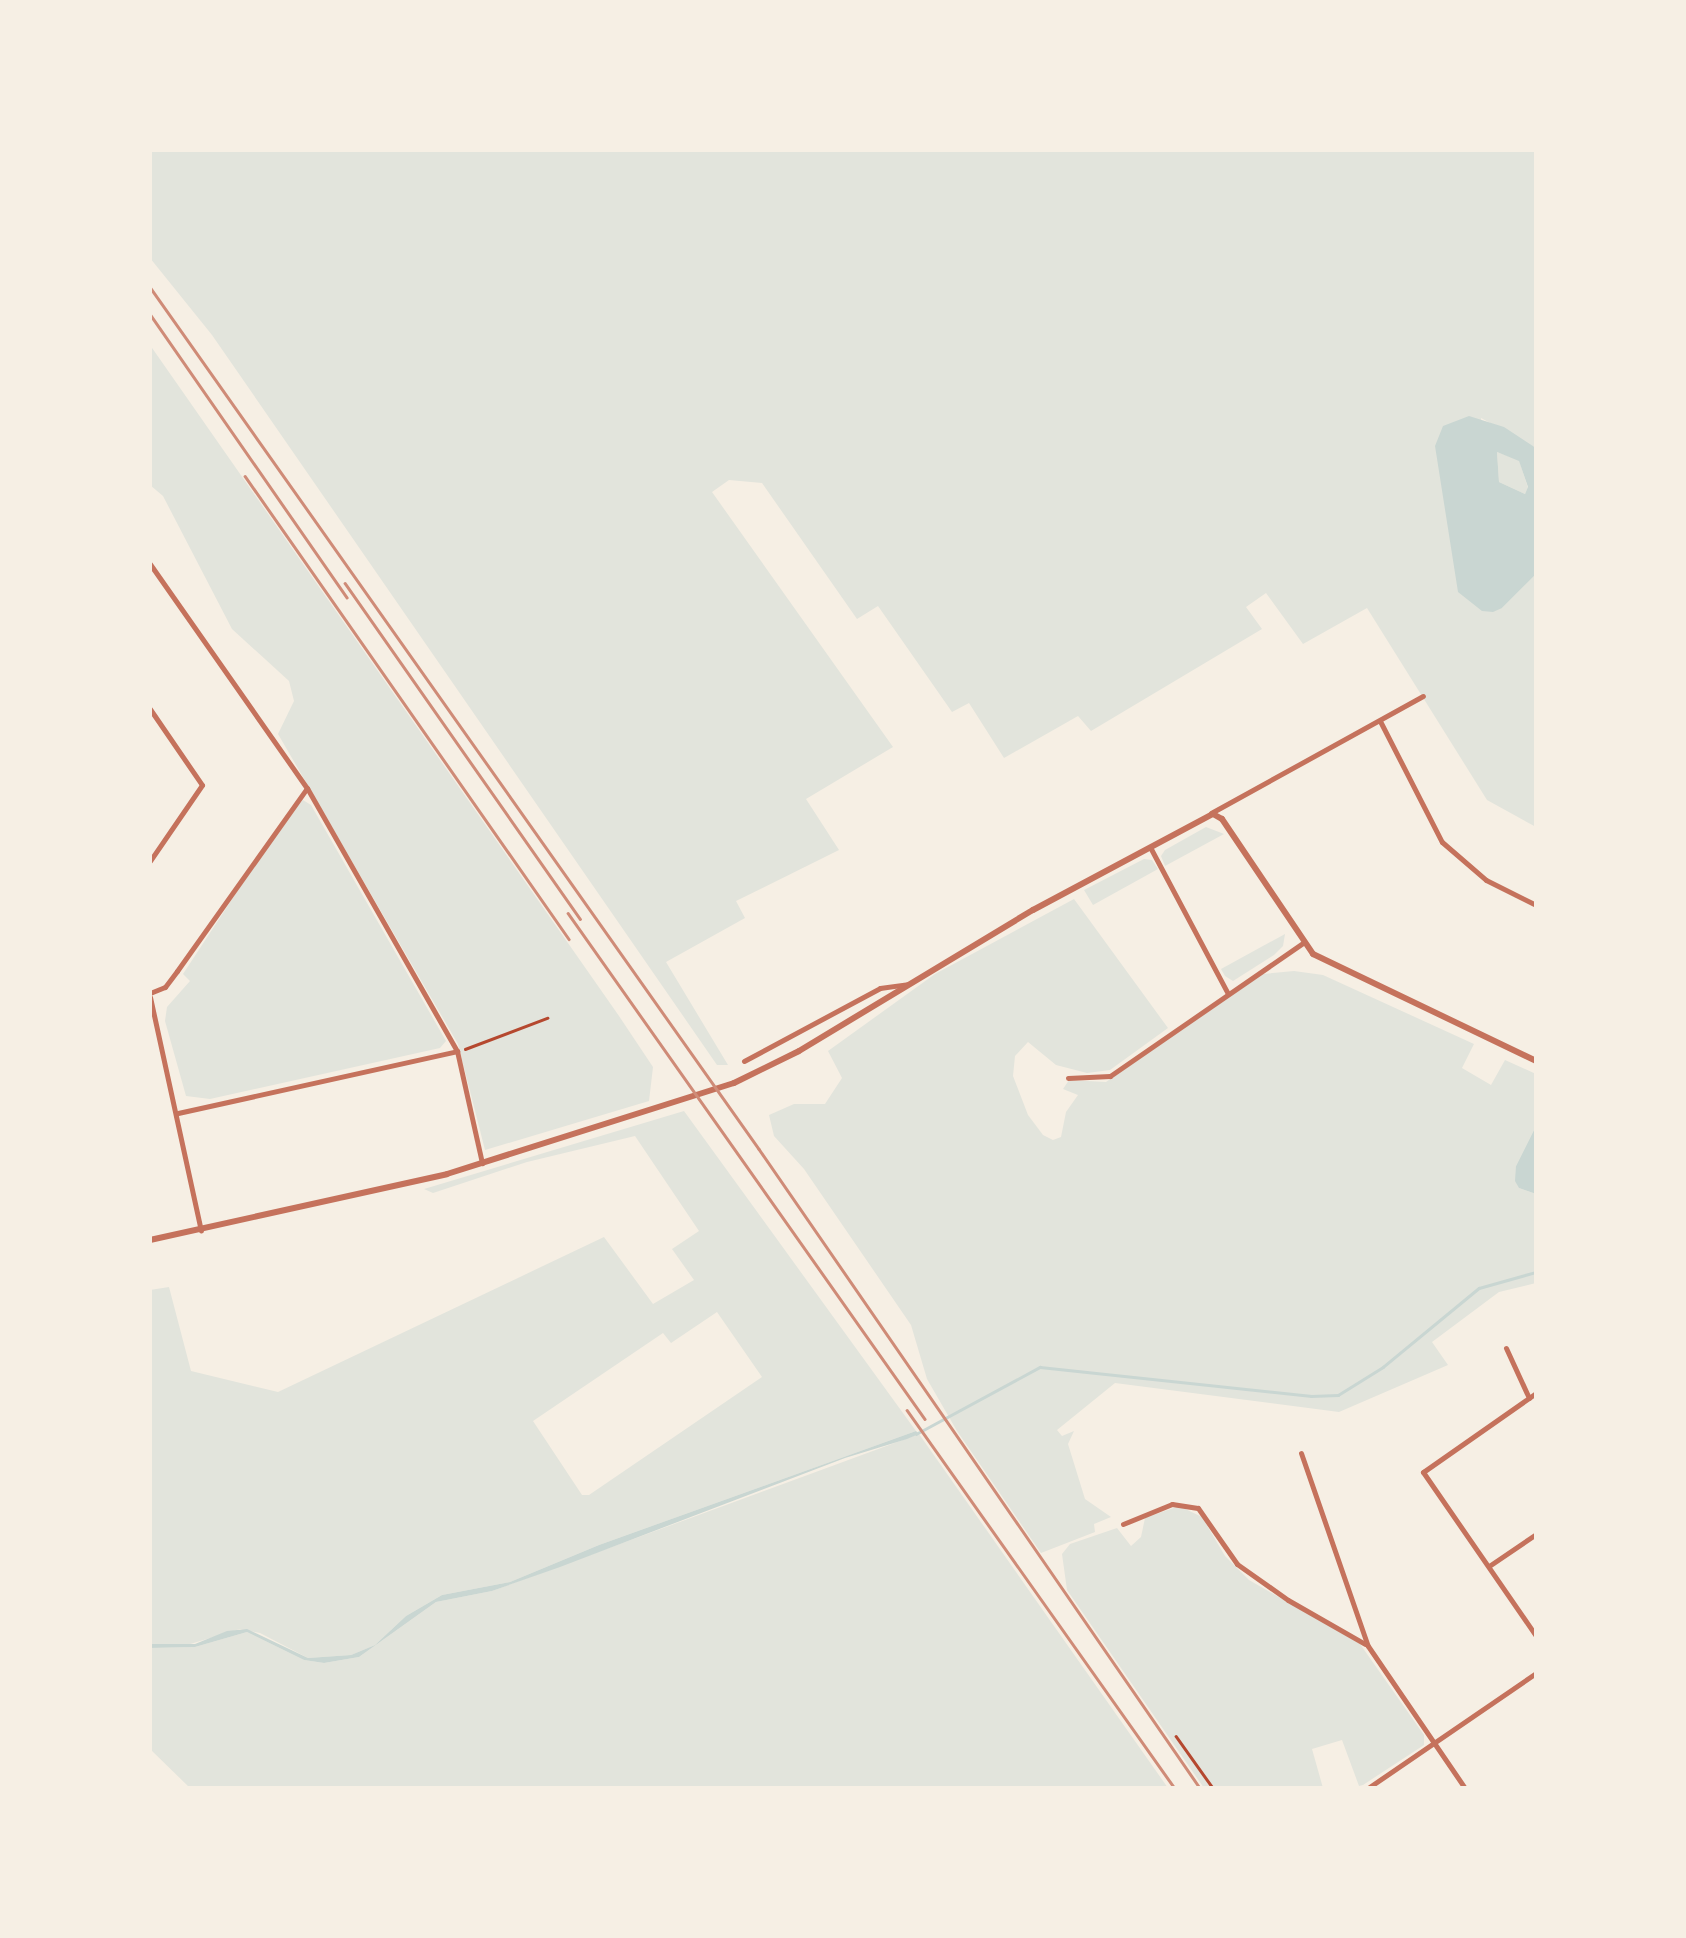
<!DOCTYPE html>
<style>
body{margin:0}
#map{position:relative;width:1686px;height:1938px;overflow:hidden;background:#f6efe4;font-family:Commissioner,sans-serif}
div>[style]{position:absolute}
.green>*{inset:0;background:#e2e4dc}
.water>*{inset:0;background:#c9d6d2}
.stream>*{height:2.5px;margin:-1.25px;padding:0 1.25px;transform-origin:1.25px;border-radius:1.25px;background:#c9d6d2}
.path>*{height:2.5px;margin:-1.25px;padding:0 1.25px;transform-origin:1.25px;border-radius:1.25px;background:#b5482f}
.minor>*{height:5px;margin:-2.5px;padding:0 2.5px;transform-origin:2.5px;border-radius:2.5px;background:#c5725c}
.tertiary>*{height:6px;margin:-3px;padding:0 3px;transform-origin:3px;border-radius:3px;background:#c5725c}
.rail>*{height:2.5px;margin:-1.25px;padding:0 1.25px;transform-origin:1.25px;border-radius:1.25px;background:#cf8b77}
span{translate:-50% -50%;white-space:nowrap;text-align:center;line-height:1.15;-webkit-text-stroke:8px #f6efe4;paint-order:stroke}
.frame{position:absolute;inset:0;border:152px solid #f6efe4;pointer-events:none}
</style>
<div id="map">
<div class="green">
<i style="clip-path:polygon(150px 150px,1536px 150px,1536px 448px,1481px 418px,1502px 608px,1536px 574px,1536px 827px,1487px 800px,1367px 608px,1303px 644px,1266px 593px,1246px 607px,1262px 629px,1091px 731px,1078px 716px,1004px 758px,969px 703px,952px 712px,878px 606px,857px 619px,762px 483px,729px 480px,712px 492px,893px 747px,806px 799px,839px 850px,736px 901px,745px 918px,666px 962px,728px 1065px,717px 1065px,212px 335px,150px 258px)"></i>
<i style="clip-path:polygon(150px 345px,619px 1016px,653px 1067px,649px 1101px,485px 1150px,458px 1044px,278px 734px,294px 701px,289px 681px,232px 629px,163px 496px,150px 485px)"></i>
<i style="clip-path:polygon(1497px 452px,1519px 460px,1528px 488px,1525px 494px,1499px 482px)"></i>
<i style="clip-path:polygon(303px 800px,311px 805px,446px 1041px,440px 1048px,210px 1099px,186px 1096px,165px 1021px,167px 1007px,190px 981px,183px 974px,284px 820px)"></i>
<i style="clip-path:polygon(1206px 827px,1224px 834px,1165px 866px,1161px 856px,1165px 850px)"></i>
<i style="clip-path:polygon(1144px 859px,1152px 860px,1158px 869px,1093px 905px,1084px 890px)"></i>
<i style="clip-path:polygon(1074px 899px,1168px 1028px,1110px 1070px,1087px 1073px,1056px 1065px,1028px 1042px,1015px 1056px,1013px 1076px,1028px 1115px,1043px 1135px,1053px 1140px,1061px 1137px,1066px 1112px,1078px 1095px,1063px 1089px,1069px 1080px,1106px 1082px,1263px 974px,1294px 971px,1323px 975px,1474px 1044px,1462px 1068px,1491px 1085px,1505px 1060px,1536px 1074px,1536px 1126px,1516px 1166px,1519px 1188px,1536px 1194px,1536px 1283px,1499px 1292px,1432px 1342px,1448px 1365px,1339px 1412px,1115px 1383px,1057px 1430px,1062px 1436px,1074px 1431px,1068px 1444px,1085px 1499px,1111px 1517px,1094px 1524px,1095px 1532px,1041px 1553px,957px 1431px,927px 1379px,911px 1325px,804px 1169px,774px 1136px,769px 1115px,794px 1104px,825px 1104px,842px 1078px,828px 1051px,935px 974px)"></i>
<i style="clip-path:polygon(1285px 934px,1283px 946px,1274px 955px,1233px 981px,1225px 976px,1221px 969px)"></i>
<i style="clip-path:polygon(evenodd,684px 1111px,916px 1431px,599px 1545px,510px 1582px,442px 1595px,406px 1616px,375px 1645px,351px 1655px,308px 1658px,260px 1633px,240px 1629px,187px 1645px,150px 1644px,150px 1290px,169px 1287px,191px 1371px,278px 1392px,604px 1237px,653px 1304px,694px 1280px,672px 1249px,699px 1231px,635px 1136px,527px 1162px,433px 1193px,424px 1189px,684px 1111px,717px 1312px,762px 1377px,589px 1495px,582px 1495px,533px 1421px,663px 1333px,671px 1343px,717px 1312px)"></i>
<i style="clip-path:polygon(919px 1434px,1168px 1788px,190px 1788px,150px 1749px,150px 1648px,195px 1647px,247px 1632px,304px 1660px,324px 1663px,359px 1657px,436px 1602px,492px 1591px)"></i>
<i style="clip-path:polygon(1179px 1506px,1202px 1517px,1225px 1556px,1249px 1580px,1360px 1644px,1424px 1735px,1424px 1745px,1363px 1785px,1359px 1786px,1342px 1740px,1312px 1749px,1323px 1788px,1204px 1788px,1067px 1590px,1062px 1554px,1070px 1544px,1117px 1528px,1131px 1546px,1141px 1537px,1145px 1518px)"></i>
</div>
<div class="water">
<i style="clip-path:polygon(evenodd,1469px 416px,1504px 427px,1536px 448px,1536px 574px,1502px 608px,1493px 612px,1482px 611px,1458px 592px,1435px 446px,1443px 426px,1469px 416px,1497px 452px,1519px 461px,1528px 487px,1525px 494px,1499px 482px,1497px 452px)"></i>
<i style="clip-path:polygon(1536px 1126px,1536px 1194px,1519px 1188px,1515px 1181px,1516px 1166px)"></i>
<i style="clip-path:polygon(916px 1431px,919px 1434px,907px 1439px,845px 1458px,560px 1567px,492px 1591px,436px 1602px,359px 1657px,324px 1663px,304px 1660px,247px 1632px,195px 1647px,150px 1648px,150px 1644px,195px 1644px,227px 1631px,247px 1629px,308px 1658px,351px 1655px,375px 1645px,406px 1616px,442px 1595px,510px 1582px,599px 1545px)"></i>
</div>
<div class="stream">
<i style="left:916px;top:1434px;width:141px;rotate:-28.4deg"></i>
<i style="left:1040px;top:1367px;width:273px;rotate:6.1deg"></i>
<i style="left:1311px;top:1396px;width:27px;rotate:-2deg"></i>
<i style="left:1338px;top:1395px;width:53px;rotate:-31.9deg"></i>
<i style="left:1383px;top:1367px;width:124px;rotate:-39.5deg"></i>
<i style="left:1479px;top:1288px;width:59px;rotate:-15.7deg"></i>
</div>
<div class="path">
<i style="left:465px;top:1049px;width:88px;rotate:-20.7deg"></i>
<i style="left:1176px;top:1736px;width:64px;rotate:54.6deg"></i>
</div>
<div class="minor">
<i style="left:150px;top:564px;width:274px;rotate:55deg"></i>
<i style="left:307px;top:788px;width:303px;rotate:60.3deg"></i>
<i style="left:457px;top:1051px;width:115px;rotate:77.4deg"></i>
<i style="left:150px;top:709px;width:92px;rotate:55.6deg"></i>
<i style="left:202px;top:785px;width:92px;rotate:124.4deg"></i>
<i style="left:1380px;top:721px;width:136px;rotate:62.9deg"></i>
<i style="left:1442px;top:842px;width:58px;rotate:40.8deg"></i>
<i style="left:1486px;top:880px;width:56px;rotate:26.6deg"></i>
<i style="left:1211px;top:813px;width:242px;rotate:-28.9deg"></i>
<i style="left:1150px;top:847px;width:166px;rotate:62deg"></i>
<i style="left:150px;top:993px;width:16px;rotate:-22deg"></i>
<i style="left:165px;top:987px;width:20px;rotate:-53deg"></i>
<i style="left:177px;top:971px;width:224px;rotate:-54.6deg"></i>
<i style="left:150px;top:997px;width:239px;rotate:77.7deg"></i>
<i style="left:744px;top:1061px;width:154px;rotate:-28.2deg"></i>
<i style="left:880px;top:988px;width:28px;rotate:-8deg"></i>
<i style="left:1068px;top:1078px;width:42px;rotate:-2.7deg"></i>
<i style="left:1110px;top:1076px;width:234px;rotate:-34.6deg"></i>
<i style="left:178px;top:1113px;width:286px;rotate:-12.5deg"></i>
<i style="left:1506px;top:1348px;width:55px;rotate:65.3deg"></i>
<i style="left:1536px;top:1393px;width:138px;rotate:145deg"></i>
<i style="left:1423px;top:1472px;width:199px;rotate:55.4deg"></i>
<i style="left:1301px;top:1453px;width:204px;rotate:70.9deg"></i>
<i style="left:1368px;top:1646px;width:172px;rotate:55.7deg"></i>
<i style="left:1123px;top:1524px;width:53px;rotate:-22.2deg"></i>
<i style="left:1172px;top:1504px;width:26px;rotate:9deg"></i>
<i style="left:1198px;top:1508px;width:68px;rotate:55.1deg"></i>
<i style="left:1237px;top:1564px;width:62px;rotate:35.2deg"></i>
<i style="left:1288px;top:1600px;width:89px;rotate:29.7deg"></i>
<i style="left:1489px;top:1566px;width:57px;rotate:-34.2deg"></i>
<i style="left:1368px;top:1788px;width:204px;rotate:-34.4deg"></i>
</div>
<div class="tertiary">
<i style="left:150px;top:1240px;width:304px;rotate:-12.5deg"></i>
<i style="left:447px;top:1174px;width:301px;rotate:-17.6deg"></i>
<i style="left:734px;top:1083px;width:72px;rotate:-26.2deg"></i>
<i style="left:799px;top:1051px;width:273px;rotate:-31.1deg"></i>
<i style="left:1033px;top:910px;width:204px;rotate:-28.1deg"></i>
<i style="left:1213px;top:814px;width:10px;rotate:29deg"></i>
<i style="left:1222px;top:819px;width:163px;rotate:56deg"></i>
<i style="left:1313px;top:954px;width:247px;rotate:25.6deg"></i>
</div>
<div class="rail">
<i style="left:150px;top:287px;width:1055px;rotate:54.76deg"></i>
<i style="left:759px;top:1149px;width:776px;rotate:55.39deg"></i>
<i style="left:150px;top:314px;width:345px;rotate:55.2deg"></i>
<i style="left:245px;top:476px;width:565px;rotate:55.02deg"></i>
<i style="left:345px;top:583px;width:410px;rotate:55deg"></i>
<i style="left:568px;top:913px;width:619px;rotate:54.8deg"></i>
<i style="left:907px;top:1410px;width:463px;rotate:54.7deg"></i>
</div>
<div class="frame"></div>
</div>
